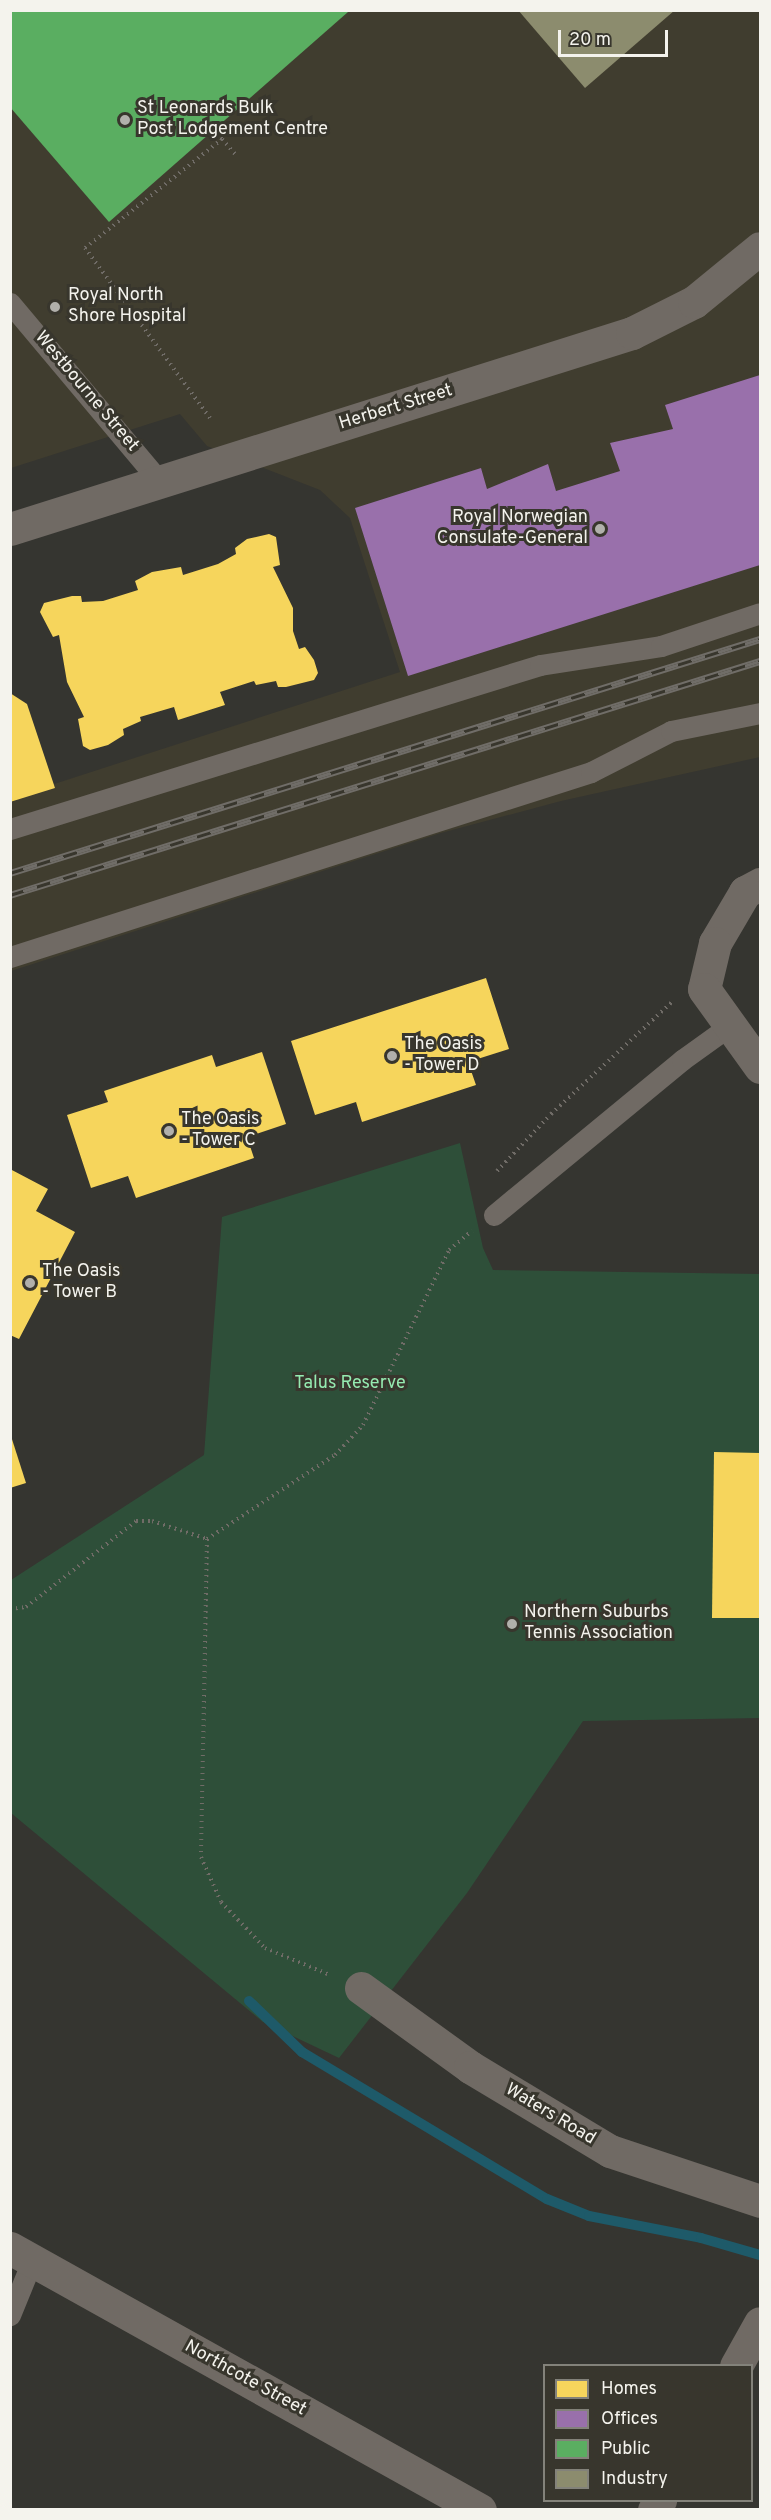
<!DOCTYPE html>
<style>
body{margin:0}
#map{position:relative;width:771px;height:2520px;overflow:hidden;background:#353530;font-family:Overpass,sans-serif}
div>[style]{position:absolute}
.built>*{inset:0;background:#403d2f}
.green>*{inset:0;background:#2e4f39}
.homes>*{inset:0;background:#f6d55c}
.offices>*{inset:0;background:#9970ab}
.public>*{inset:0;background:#5aae61}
.industry>*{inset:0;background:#8c8c6e}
.stream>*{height:10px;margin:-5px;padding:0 5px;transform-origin:5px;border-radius:5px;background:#1e5a69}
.path>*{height:4px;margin-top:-2px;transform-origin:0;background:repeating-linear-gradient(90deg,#706c67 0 1.5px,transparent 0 6px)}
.service>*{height:21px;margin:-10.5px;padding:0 10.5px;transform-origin:10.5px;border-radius:10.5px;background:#706a64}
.minor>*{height:33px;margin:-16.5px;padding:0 16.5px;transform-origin:16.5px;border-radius:16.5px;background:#706a64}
.tertiary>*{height:33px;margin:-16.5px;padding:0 16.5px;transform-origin:16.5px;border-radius:16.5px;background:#706a64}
.rail>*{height:7px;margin-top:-3.5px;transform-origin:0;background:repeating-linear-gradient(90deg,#38362d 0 14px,#706d68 0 28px);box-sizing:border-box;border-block:2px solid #706d68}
.dots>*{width:16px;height:16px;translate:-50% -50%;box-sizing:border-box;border:3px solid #38362d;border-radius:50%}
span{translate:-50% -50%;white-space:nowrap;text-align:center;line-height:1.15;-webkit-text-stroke:6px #38362d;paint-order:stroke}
.poi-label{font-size:18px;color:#f4f3ed}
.left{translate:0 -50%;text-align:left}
.right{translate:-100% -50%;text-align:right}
.street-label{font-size:18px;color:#f4f3ed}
.park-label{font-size:18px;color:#95ebb1}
.frame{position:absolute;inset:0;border:12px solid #f4f3ed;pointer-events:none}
.legend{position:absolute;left:543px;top:2364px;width:210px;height:138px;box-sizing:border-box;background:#38362d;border:2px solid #83827a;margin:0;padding:8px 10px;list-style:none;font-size:18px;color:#f4f3ed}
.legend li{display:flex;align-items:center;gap:12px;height:30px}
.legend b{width:30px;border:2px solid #83827a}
.scale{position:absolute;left:558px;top:30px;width:110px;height:27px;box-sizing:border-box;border:3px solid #f4f3ed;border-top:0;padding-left:8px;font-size:18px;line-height:21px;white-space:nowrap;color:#f4f3ed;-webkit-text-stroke:4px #38362d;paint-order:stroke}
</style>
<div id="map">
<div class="built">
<i style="clip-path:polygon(11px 11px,760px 11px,760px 757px,561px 801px,441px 833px,11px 971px,11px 798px,400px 672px,350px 518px,320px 490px,207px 446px,180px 414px,11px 468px)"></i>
</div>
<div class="green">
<i style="clip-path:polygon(460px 1143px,483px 1248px,493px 1270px,760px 1274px,760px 1718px,583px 1721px,467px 1893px,339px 2058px,263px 2022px,11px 1813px,11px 1580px,204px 1455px,222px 1217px)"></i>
</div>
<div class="homes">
<i style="clip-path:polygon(269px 534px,276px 537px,280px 565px,273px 567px,293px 608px,293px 631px,299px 649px,305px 647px,314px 660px,318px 673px,314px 680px,286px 687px,278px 687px,276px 681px,256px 685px,254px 681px,220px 692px,225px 705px,178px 720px,174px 707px,140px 717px,141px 721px,123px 729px,124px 735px,108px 745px,90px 750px,83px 746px,78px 719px,84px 717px,67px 682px,59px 635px,53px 637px,40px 612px,44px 603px,72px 596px,81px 596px,82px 602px,103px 601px,138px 590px,135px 581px,152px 572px,181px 567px,183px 575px,218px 564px,236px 554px,235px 548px,247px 539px)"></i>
<i style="clip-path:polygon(10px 693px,27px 704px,55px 788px,10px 802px)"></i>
<i style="clip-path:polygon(486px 978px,509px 1049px,468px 1062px,476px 1085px,362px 1122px,356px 1102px,315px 1115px,291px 1041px)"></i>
<i style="clip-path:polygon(262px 1052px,286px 1124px,247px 1137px,254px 1158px,136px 1198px,128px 1176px,91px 1188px,67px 1115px,108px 1102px,104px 1091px,212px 1055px,216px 1067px)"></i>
<i style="clip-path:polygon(10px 1169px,48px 1189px,36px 1211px,75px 1232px,19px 1339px,10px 1335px)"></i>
<i style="clip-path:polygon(10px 1433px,26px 1483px,10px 1488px)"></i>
<i style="clip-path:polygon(714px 1452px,760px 1453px,760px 1618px,712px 1618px)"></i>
</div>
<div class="offices">
<i style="clip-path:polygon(760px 375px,760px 565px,408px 676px,355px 508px,481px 468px,487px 489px,548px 464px,556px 491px,620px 471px,610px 443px,673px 429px,665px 405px)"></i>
</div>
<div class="public">
<i style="clip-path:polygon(10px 10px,346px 10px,348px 12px,109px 222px,10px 107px)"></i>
</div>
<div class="industry">
<i style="clip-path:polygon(518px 10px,675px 10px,585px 88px)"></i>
</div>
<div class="stream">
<i style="left:249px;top:2001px;width:74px;rotate:43.9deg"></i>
<i style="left:302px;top:2052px;width:286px;rotate:31deg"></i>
<i style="left:547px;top:2199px;width:45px;rotate:22deg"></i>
<i style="left:589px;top:2216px;width:114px;rotate:11.1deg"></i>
<i style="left:701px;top:2238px;width:61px;rotate:16.1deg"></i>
</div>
<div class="path">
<i style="left:222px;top:139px;width:21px;rotate:49deg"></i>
<i style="left:210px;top:418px;width:211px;rotate:-126.3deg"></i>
<i style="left:85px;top:248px;width:175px;rotate:-38.5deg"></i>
<i style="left:222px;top:139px;width:10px;rotate:-135deg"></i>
<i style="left:497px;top:1171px;width:79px;rotate:-46.5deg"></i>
<i style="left:551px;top:1114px;width:166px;rotate:-42.8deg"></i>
<i style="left:207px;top:1539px;width:318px;rotate:91.1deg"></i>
<i style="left:201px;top:1857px;width:49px;rotate:66deg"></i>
<i style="left:221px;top:1902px;width:64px;rotate:46.3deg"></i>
<i style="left:265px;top:1948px;width:70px;rotate:22.6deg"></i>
<i style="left:10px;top:1609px;width:16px;rotate:-7deg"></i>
<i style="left:26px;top:1607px;width:140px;rotate:-38deg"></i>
<i style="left:136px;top:1521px;width:16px"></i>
<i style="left:152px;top:1521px;width:58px;rotate:18.1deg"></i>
<i style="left:207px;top:1539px;width:153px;rotate:-33.3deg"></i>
<i style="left:335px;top:1455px;width:41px;rotate:-47deg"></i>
<i style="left:363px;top:1425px;width:195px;rotate:-63.8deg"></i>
<i style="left:449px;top:1250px;width:30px;rotate:-40deg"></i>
</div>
<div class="service">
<i style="left:10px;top:303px;width:234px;rotate:50deg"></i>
<i style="left:10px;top:829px;width:555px;rotate:-17.19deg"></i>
<i style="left:540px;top:665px;width:122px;rotate:-8.9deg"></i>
<i style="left:661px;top:646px;width:104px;rotate:-18.4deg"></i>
<i style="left:10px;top:957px;width:610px;rotate:-17.66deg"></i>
<i style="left:591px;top:772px;width:90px;rotate:-27.1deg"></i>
<i style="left:671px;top:731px;width:91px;rotate:-11.4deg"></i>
<i style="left:494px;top:1215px;width:244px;rotate:-39.5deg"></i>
<i style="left:682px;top:1060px;width:57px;rotate:-35.7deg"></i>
<i style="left:10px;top:2315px;width:58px;rotate:-67.8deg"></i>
</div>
<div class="minor">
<i style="left:760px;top:884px;width:17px;rotate:152deg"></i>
<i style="left:745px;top:892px;width:59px;rotate:120.5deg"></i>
<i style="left:715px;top:943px;width:47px;rotate:103.4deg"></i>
<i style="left:704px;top:989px;width:96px;rotate:54.3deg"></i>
<i style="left:361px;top:1988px;width:135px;rotate:35.9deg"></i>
<i style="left:470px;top:2067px;width:163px;rotate:31deg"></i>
<i style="left:610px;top:2151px;width:158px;rotate:18.4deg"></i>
<i style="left:736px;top:2366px;width:49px;rotate:-60.8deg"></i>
<i style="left:654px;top:2510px;width:12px;rotate:-59deg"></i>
</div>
<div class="tertiary">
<i style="left:10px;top:529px;width:652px;rotate:-17.49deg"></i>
<i style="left:632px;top:333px;width:69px;rotate:-26.6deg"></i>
<i style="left:694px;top:302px;width:85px;rotate:-39.3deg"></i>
<i style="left:10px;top:2248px;width:538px;rotate:29.14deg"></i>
</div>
<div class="rail">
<i style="left:10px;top:873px;width:786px;rotate:-17.33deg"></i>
<i style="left:10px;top:895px;width:786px;rotate:-17.33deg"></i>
</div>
<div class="dots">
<i style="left:125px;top:120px;background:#b1b0ab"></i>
<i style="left:55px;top:307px;background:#b1b0ab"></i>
<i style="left:600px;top:529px;background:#b1b0ab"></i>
<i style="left:392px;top:1056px;background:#b1b0ab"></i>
<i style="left:169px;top:1131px;background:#b1b0ab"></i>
<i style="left:30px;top:1283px;background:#b1b0ab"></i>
<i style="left:512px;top:1624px;background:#b1b0ab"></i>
</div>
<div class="poi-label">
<span class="left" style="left:137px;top:120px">St Leonards Bulk<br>Post Lodgement Centre</span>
<span class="left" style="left:68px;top:307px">Royal North<br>Shore Hospital</span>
<span class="right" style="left:588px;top:529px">Royal Norwegian<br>Consulate-General</span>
<span class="left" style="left:404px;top:1056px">The Oasis<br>- Tower D</span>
<span class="left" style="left:181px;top:1131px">The Oasis<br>- Tower C</span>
<span class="left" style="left:42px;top:1283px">The Oasis<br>- Tower B</span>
<span class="left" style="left:524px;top:1624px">Northern Suburbs<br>Tennis Association</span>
</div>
<div class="street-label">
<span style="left:86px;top:392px;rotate:50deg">Westbourne Street</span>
<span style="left:396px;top:408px;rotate:-17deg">Herbert Street</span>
<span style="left:550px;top:2115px;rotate:31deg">Waters Road</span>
<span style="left:245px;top:2379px;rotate:29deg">Northcote Street</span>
</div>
<div class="park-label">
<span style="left:350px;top:1384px">Talus Reserve</span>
</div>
<div class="frame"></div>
<ul class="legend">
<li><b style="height:16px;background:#f6d55c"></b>Homes</li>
<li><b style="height:16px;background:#9970ab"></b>Offices</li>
<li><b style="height:16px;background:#5aae61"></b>Public</li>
<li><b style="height:16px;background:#8c8c6e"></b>Industry</li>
</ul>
<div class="scale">20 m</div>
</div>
